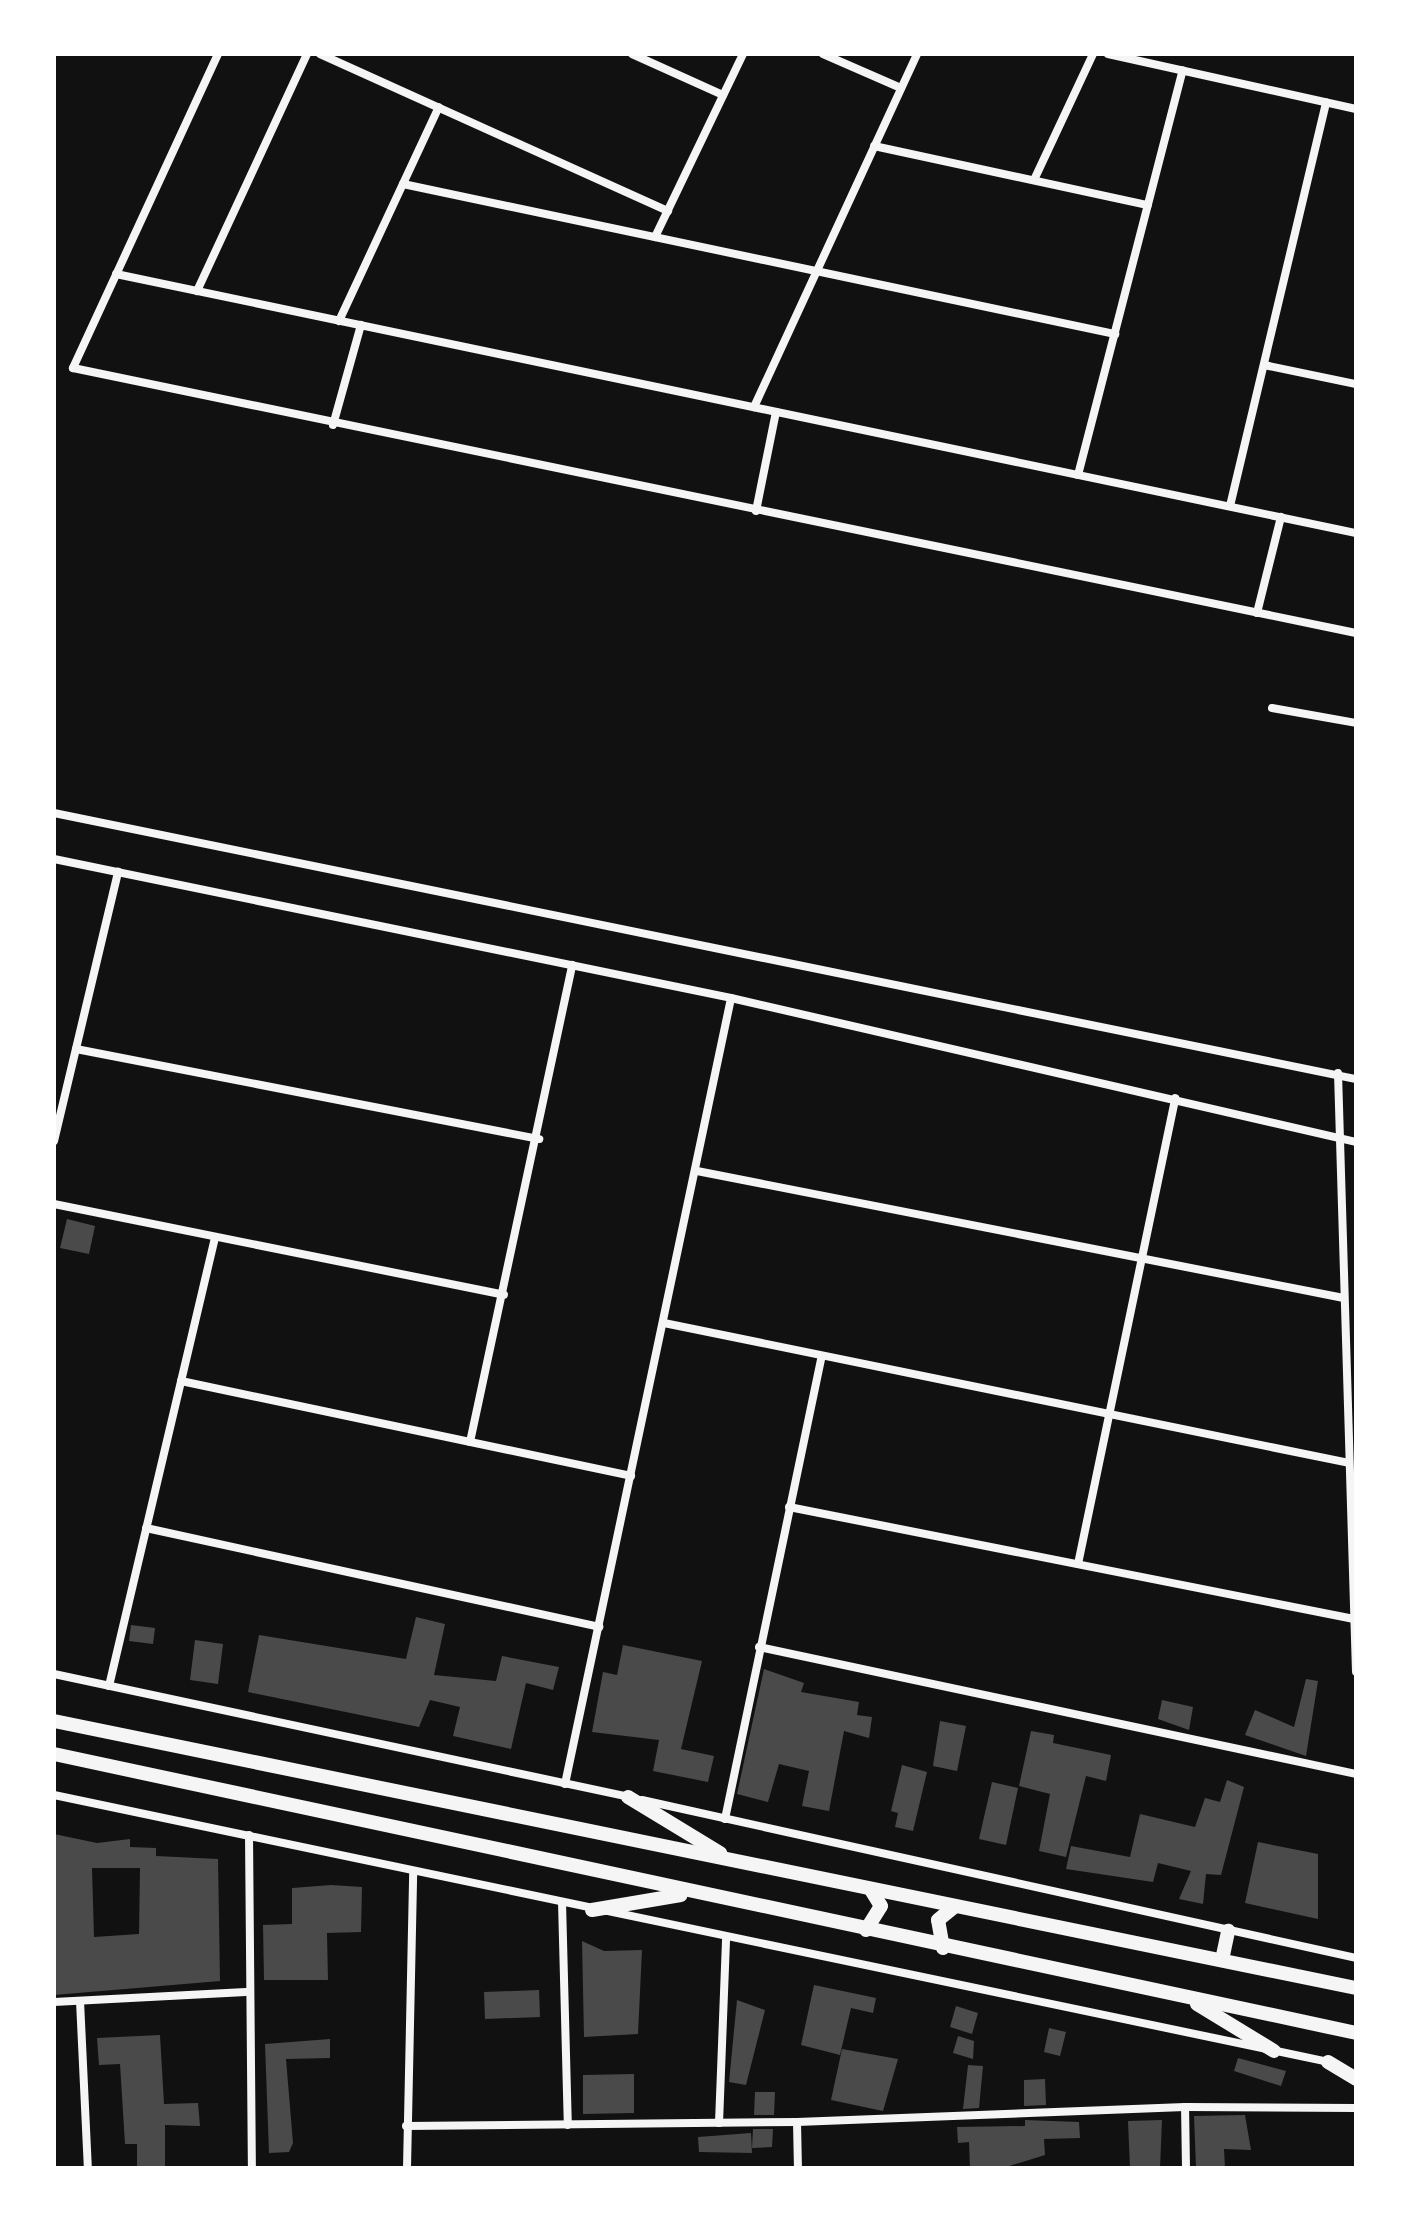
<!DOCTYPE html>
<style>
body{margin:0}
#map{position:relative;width:1410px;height:2222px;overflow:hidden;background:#111;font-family:Mulish,sans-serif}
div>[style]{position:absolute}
.building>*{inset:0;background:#4a4a4a}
.minor>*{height:8px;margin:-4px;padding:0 4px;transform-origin:4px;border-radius:4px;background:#f5f5f5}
.secondary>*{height:14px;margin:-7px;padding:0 7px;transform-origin:7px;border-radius:7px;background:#f5f5f5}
span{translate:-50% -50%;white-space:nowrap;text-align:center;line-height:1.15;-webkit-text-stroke:6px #fff;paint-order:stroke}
.frame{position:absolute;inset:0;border:56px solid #fff;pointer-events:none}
</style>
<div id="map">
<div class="building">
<i style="clip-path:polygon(67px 1219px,95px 1226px,89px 1254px,60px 1248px)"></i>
<i style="clip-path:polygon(416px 1617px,445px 1624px,434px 1675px,496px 1681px,502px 1656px,559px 1667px,553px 1690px,526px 1683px,511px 1749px,453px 1736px,460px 1707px,430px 1700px,419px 1727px,248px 1692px,259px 1635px,406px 1659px)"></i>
<i style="clip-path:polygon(131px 1625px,155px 1628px,153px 1644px,129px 1641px)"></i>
<i style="clip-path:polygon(195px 1640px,223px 1644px,218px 1684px,190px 1680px)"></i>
<i style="clip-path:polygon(623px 1645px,702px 1661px,681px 1749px,714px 1756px,708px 1782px,653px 1771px,659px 1740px,592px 1732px,603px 1672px,617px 1675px)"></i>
<i style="clip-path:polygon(764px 1669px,804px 1683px,801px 1692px,859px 1702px,857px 1715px,872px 1717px,869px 1738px,844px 1731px,829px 1811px,802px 1806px,809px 1771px,779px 1764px,768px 1802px,737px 1794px)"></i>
<i style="clip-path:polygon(1306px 1679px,1318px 1681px,1306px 1756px,1245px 1735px,1255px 1710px,1294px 1727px)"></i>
<i style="clip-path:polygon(1162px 1700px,1193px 1707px,1189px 1730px,1158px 1719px)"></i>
<i style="clip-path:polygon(940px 1721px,966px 1726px,957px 1771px,933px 1766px)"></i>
<i style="clip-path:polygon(1031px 1731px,1054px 1735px,1053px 1743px,1111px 1755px,1106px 1781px,1086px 1776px,1066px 1857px,1039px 1851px,1050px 1794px,1019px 1786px)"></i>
<i style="clip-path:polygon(902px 1765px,927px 1772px,913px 1831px,895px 1827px,898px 1813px,891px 1811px)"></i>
<i style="clip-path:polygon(1227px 1780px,1244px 1787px,1221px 1875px,1206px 1874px,1203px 1904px,1179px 1899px,1191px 1871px,1158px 1863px,1153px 1882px,1066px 1869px,1071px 1846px,1130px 1857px,1140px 1814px,1195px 1827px,1205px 1798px,1220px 1802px)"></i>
<i style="clip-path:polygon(992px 1782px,1018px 1788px,1006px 1845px,979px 1839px)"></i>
<i style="clip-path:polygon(evenodd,54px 1834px,97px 1843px,130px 1839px,130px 1847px,156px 1848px,156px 1856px,218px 1859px,220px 1981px,54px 1995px,54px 1834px,92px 1868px,140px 1868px,139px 1934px,94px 1937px,92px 1868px)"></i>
<i style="clip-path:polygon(1258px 1842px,1318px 1854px,1318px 1919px,1245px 1903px)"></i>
<i style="clip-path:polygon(331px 1885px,362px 1887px,361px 1932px,327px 1933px,328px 1980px,264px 1980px,263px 1925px,292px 1924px,292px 1888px)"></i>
<i style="clip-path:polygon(582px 1941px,604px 1951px,642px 1950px,638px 2034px,584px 2037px)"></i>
<i style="clip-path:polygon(814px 1985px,876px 1998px,873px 2013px,851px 2008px,840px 2055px,801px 2045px)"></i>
<i style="clip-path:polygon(539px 1990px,540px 2017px,485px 2019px,484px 1992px)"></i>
<i style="clip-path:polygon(737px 2000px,765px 2010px,746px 2085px,729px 2082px)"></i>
<i style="clip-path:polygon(956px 2006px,978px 2013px,972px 2034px,950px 2027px)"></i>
<i style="clip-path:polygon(1049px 2028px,1066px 2032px,1060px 2056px,1044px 2052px)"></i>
<i style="clip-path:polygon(160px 2035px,164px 2104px,198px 2103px,200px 2126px,165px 2125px,165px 2167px,137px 2166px,137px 2144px,125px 2144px,120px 2064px,99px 2065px,97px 2038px)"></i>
<i style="clip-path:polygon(958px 2036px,974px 2041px,973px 2059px,953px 2053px)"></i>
<i style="clip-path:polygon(330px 2039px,330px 2058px,286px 2059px,293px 2143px,289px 2152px,269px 2153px,265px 2044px)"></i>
<i style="clip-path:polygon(842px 2049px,898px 2059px,883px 2111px,831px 2100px)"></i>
<i style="clip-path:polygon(1238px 2058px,1286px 2071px,1281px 2086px,1234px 2071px)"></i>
<i style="clip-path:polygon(968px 2065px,983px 2066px,979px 2108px,963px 2109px)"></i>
<i style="clip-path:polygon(634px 2074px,634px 2113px,583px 2114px,583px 2075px)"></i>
<i style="clip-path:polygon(1045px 2079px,1046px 2105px,1024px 2106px,1024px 2080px)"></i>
<i style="clip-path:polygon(755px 2092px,775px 2092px,774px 2115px,754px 2115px)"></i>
<i style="clip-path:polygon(1245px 2115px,1251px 2150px,1224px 2149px,1225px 2168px,1196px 2168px,1194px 2116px)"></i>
<i style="clip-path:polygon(1025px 2120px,1079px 2122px,1080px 2138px,1044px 2139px,1045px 2155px,1003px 2168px,970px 2168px,969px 2142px,958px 2143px,957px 2127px,1025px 2126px)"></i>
<i style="clip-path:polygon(1162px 2120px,1160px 2168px,1130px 2168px,1128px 2121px)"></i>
<i style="clip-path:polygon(753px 2129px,773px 2129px,772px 2147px,752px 2148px)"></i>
<i style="clip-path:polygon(751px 2133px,752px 2153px,699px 2152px,698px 2137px)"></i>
</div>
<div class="minor">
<i style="left:218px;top:54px;width:346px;rotate:114.8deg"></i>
<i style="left:73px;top:368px;width:1310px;rotate:11.67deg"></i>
<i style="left:320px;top:54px;width:382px;rotate:24.3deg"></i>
<i style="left:632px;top:54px;width:100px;rotate:24.3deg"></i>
<i style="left:823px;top:54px;width:85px;rotate:23.6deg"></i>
<i style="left:1108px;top:54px;width:254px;rotate:12.5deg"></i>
<i style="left:874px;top:146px;width:280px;rotate:12.2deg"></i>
<i style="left:1034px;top:180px;width:139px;rotate:-64.9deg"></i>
<i style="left:403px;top:184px;width:728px;rotate:11.9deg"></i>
<i style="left:655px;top:237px;width:203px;rotate:-64.3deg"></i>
<i style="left:116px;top:274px;width:1267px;rotate:11.8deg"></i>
<i style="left:197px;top:291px;width:261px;rotate:-65.1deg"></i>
<i style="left:339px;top:321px;width:236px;rotate:-65deg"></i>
<i style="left:1264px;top:365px;width:94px;rotate:11.7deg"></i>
<i style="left:754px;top:407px;width:389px;rotate:-65.2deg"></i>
<i style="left:333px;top:425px;width:104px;rotate:-74.4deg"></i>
<i style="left:1078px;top:475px;width:418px;rotate:-75.5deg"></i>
<i style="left:1230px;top:506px;width:415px;rotate:-76.6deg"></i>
<i style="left:756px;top:511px;width:101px;rotate:-78.6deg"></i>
<i style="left:1257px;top:613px;width:99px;rotate:-76deg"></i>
<i style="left:1272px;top:708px;width:85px;rotate:10.1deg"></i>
<i style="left:54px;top:813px;width:1329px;rotate:11.55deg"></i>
<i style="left:54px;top:859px;width:691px;rotate:11.6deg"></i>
<i style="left:731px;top:998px;width:641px;rotate:12.97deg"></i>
<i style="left:76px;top:1049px;width:472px;rotate:11deg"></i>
<i style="left:1338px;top:1073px;width:599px;rotate:88.28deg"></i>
<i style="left:54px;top:1141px;width:277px;rotate:-76.6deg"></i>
<i style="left:697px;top:1171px;width:659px;rotate:11.11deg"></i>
<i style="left:54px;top:1204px;width:459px;rotate:11.4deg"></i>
<i style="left:664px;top:1323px;width:699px;rotate:11.55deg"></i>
<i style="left:181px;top:1381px;width:460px;rotate:11.9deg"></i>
<i style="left:470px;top:1442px;width:488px;rotate:-77.9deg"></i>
<i style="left:789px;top:1507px;width:576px;rotate:11.21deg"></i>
<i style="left:146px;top:1528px;width:464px;rotate:12.3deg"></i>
<i style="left:1078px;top:1564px;width:476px;rotate:-78.2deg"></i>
<i style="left:759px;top:1647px;width:610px;rotate:12.01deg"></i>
<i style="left:54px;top:1674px;width:588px;rotate:12.07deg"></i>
<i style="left:109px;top:1686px;width:461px;rotate:-76.7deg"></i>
<i style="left:565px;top:1784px;width:803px;rotate:-78.07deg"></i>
<i style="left:54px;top:1795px;width:1303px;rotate:11.83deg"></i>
<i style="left:642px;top:1800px;width:731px;rotate:12.48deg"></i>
<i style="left:725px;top:1819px;width:473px;rotate:-78.2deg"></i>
<i style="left:249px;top:1835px;width:333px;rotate:89.5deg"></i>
<i style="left:562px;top:1902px;width:223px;rotate:88.5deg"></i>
<i style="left:80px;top:2001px;width:167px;rotate:87.3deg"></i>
<i style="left:54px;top:2002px;width:192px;rotate:-3deg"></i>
<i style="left:797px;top:2122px;width:46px;rotate:88.8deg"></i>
<i style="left:719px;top:2123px;width:184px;rotate:-87.8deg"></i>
<i style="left:406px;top:2126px;width:391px;rotate:-0.6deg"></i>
<i style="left:797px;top:2122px;width:388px;rotate:-2.2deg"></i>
<i style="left:407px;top:2168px;width:294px;rotate:-88.8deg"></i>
<i style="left:1186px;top:2168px;width:61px;rotate:-90.9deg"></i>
<i style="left:1185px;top:2107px;width:171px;rotate:0.3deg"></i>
</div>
<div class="secondary">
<i style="left:54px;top:1721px;width:1329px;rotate:11.59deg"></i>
<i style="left:54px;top:1754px;width:1332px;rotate:12.09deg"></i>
<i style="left:628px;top:1797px;width:108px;rotate:31.3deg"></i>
<i style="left:592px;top:1910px;width:90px;rotate:-9.6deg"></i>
<i style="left:866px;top:1930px;width:28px;rotate:-58deg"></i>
<i style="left:881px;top:1906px;width:19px;rotate:-122deg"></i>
<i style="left:943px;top:1948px;width:28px;rotate:-100deg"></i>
<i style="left:938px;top:1920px;width:21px;rotate:-39deg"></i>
<i style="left:1222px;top:1960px;width:30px;rotate:-78deg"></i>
<i style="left:1197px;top:2004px;width:90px;rotate:31.4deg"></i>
<i style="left:1328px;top:2062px;width:33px;rotate:31deg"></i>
</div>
<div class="frame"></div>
</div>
